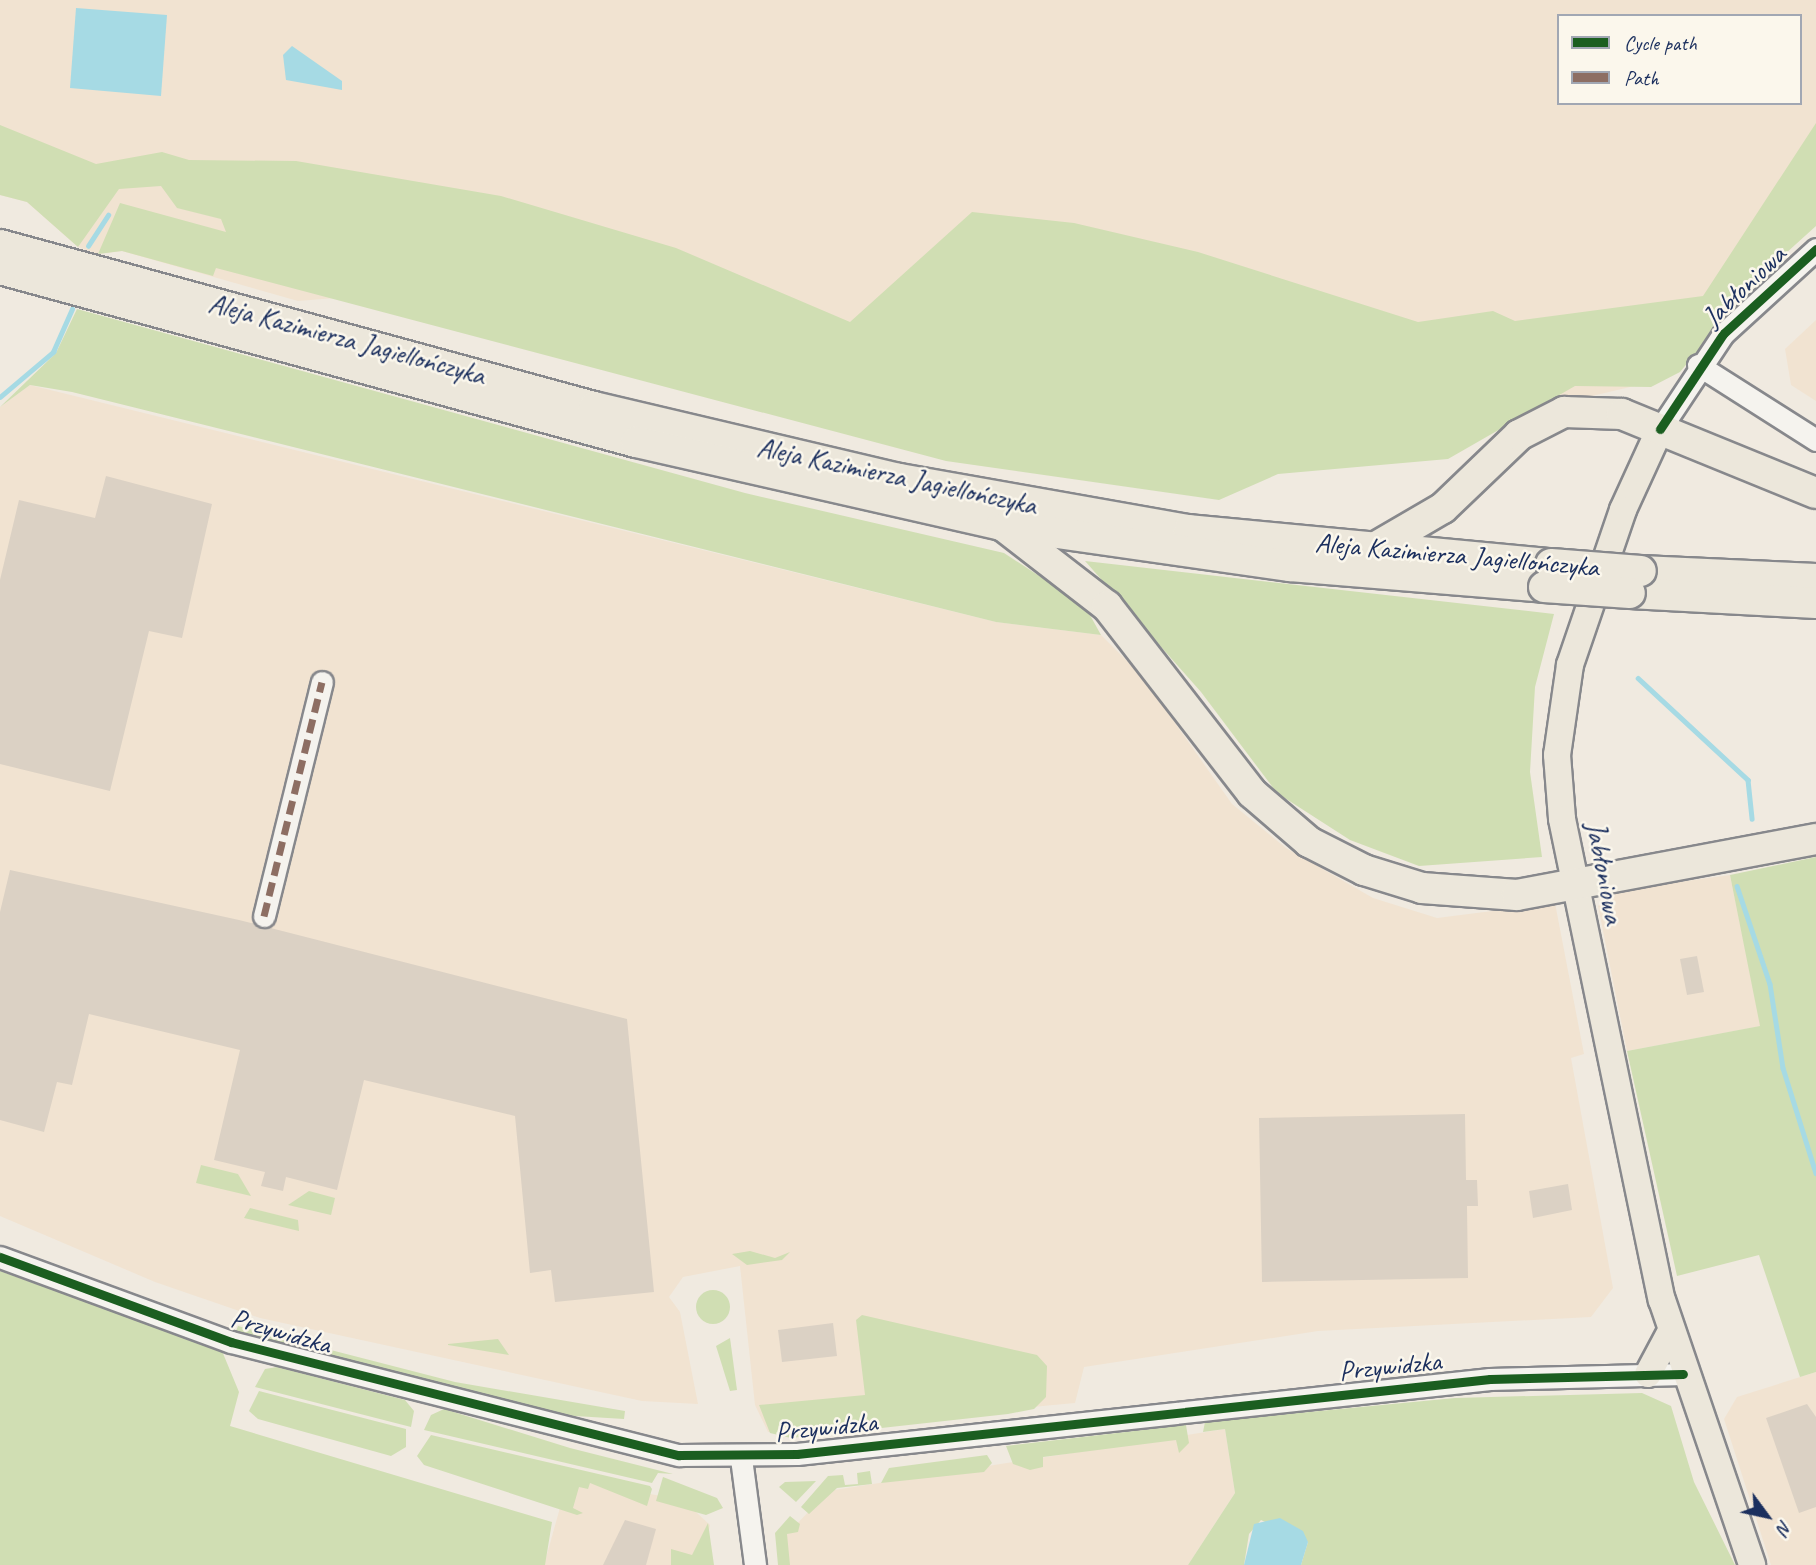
<!DOCTYPE html>
<meta charset="utf-8">
<style>
body{margin:0}
#map{position:relative;width:1816px;height:1565px;overflow:hidden;background:#f0eae0;font-family:Caveat,sans-serif}
div>[style]{position:absolute}
.built>*{inset:0;background:#f1e3d1}
.green>*{inset:0;background:#d0deb3}
.round{border-radius:50%}
.water>*{inset:0;background:#a6dae4}
.stream>*{height:4.5px;margin:-2.25px;padding:0 2.25px;transform-origin:2.25px;border-radius:2.25px;background:#a6dae4}
.building>*{inset:0;background:#dbd1c4}
.roads{filter:drop-shadow(2px 0 #87888c) drop-shadow(-2px 0 #87888c) drop-shadow(0 2px #87888c) drop-shadow(0 -2px #87888c)}
.minor>*{height:21px;margin:-10.5px;padding:0 10.5px;transform-origin:10.5px;border-radius:10.5px;background:#f5f3ee}
.major>*{height:26px;margin:-13px;padding:0 13px;transform-origin:13px;border-radius:13px;background:#ece7db}
.highway>*{height:30px;margin:-15px;padding:0 15px;transform-origin:15px;border-radius:15px;background:#ece7db}
.bridges{filter:drop-shadow(2px 0 #87888c) drop-shadow(-2px 0 #87888c) drop-shadow(0 2px #87888c) drop-shadow(0 -2px #87888c)}
.highway-bridge>*{height:30px;margin:-15px;padding:0 15px;transform-origin:15px;border-radius:15px;background:#ece7db}
.quiet>*{height:7px;margin-top:-3.5px;transform-origin:0;background:repeating-linear-gradient(90deg,#8d6e63 0 14px,transparent 0 21px)}
.cycleway>*{height:9px;margin:-4.5px;padding:0 4.5px;transform-origin:4.5px;border-radius:4.5px;background:#1b5e20}
span{translate:-50% -50%;white-space:nowrap;text-align:center;line-height:1.15;-webkit-text-stroke:5px #fbf7ec;paint-order:stroke}
.street-label{font-size:28px;color:#1b2f5e}
.legend{position:absolute;left:1557px;top:14px;width:245px;height:91px;box-sizing:border-box;background:#fbf7ec;border:2px solid #a1a7b3;margin:0;padding:9px 12px;list-style:none;font-size:21px;color:#1b2f5e}
.legend li{display:flex;align-items:center;gap:14px;height:35px}
.legend b{width:35px;border:2px solid #a1a7b3}
.north{position:absolute;left:1732px;top:1481px;width:70px;height:70px;-webkit-text-stroke:5px #fbf7ec;paint-order:stroke;rotate:123deg;font-size:19px;font-weight:700;line-height:28px;text-align:center;color:#1b2f5e}
.north::after{content:'';display:block;margin:auto;width:24px;height:32px;background:#1b2f5e;clip-path:polygon(50% 0,100% 100%,50% 72%,0 100%)}
</style>
<div id="map">
<div class="built">
<i style="clip-path:polygon(evenodd,0 0,1816px 0,1816px 130px,1664px 379px,1406px 440px,335px 298px,298px 301px,122px 251px,98px 254px,78px 247px,27px 202px,0 195px,0 0,1559px 16px,1800px 16px,1800px 103px,1559px 103px,1559px 16px)"></i>
<i style="clip-path:polygon(1816px 320px,1816px 401px,1791px 385px,1785px 349px)"></i>
<i style="clip-path:polygon(30px 385px,996px 622px,1101px 635px,1142px 676px,1232px 804px,1286px 848px,1373px 898px,1437px 918px,1555px 903px,1584px 1054px,1571px 1058px,1613px 1288px,1591px 1317px,1318px 1331px,1084px 1367px,1075px 1403px,768px 1432px,755px 1405px,740px 1266px,683px 1277px,669px 1297px,680px 1312px,698px 1404px,642px 1401px,260px 1318px,155px 1282px,0 1216px,0 407px)"></i>
<i style="clip-path:polygon(1730px 875px,1761px 1026px,1627px 1051px,1598px 906px,1614px 891px)"></i>
<i style="clip-path:polygon(1816px 1372px,1816px 1565px,1771px 1565px,1724px 1419px,1737px 1397px)"></i>
<i style="clip-path:polygon(1225px 1429px,1235px 1493px,1188px 1565px,780px 1565px,778px 1544px,828px 1491px)"></i>
<i style="clip-path:polygon(568px 1479px,683px 1500px,710px 1525px,701px 1565px,544px 1565px)"></i>
</div>
<div class="green">
<i style="clip-path:polygon(1816px 123px,1816px 226px,1754px 282px,1680px 372px,1651px 387px,1575px 386px,1448px 459px,1278px 474px,1219px 500px,946px 461px,216px 268px,213px 276px,122px 251px,98px 254px,120px 203px,226px 232px,221px 219px,177px 208px,161px 186px,119px 189px,78px 247px,27px 202px,0 195px,0 125px,96px 164px,162px 152px,189px 160px,296px 161px,501px 196px,676px 248px,850px 322px,972px 212px,1074px 223px,1198px 252px,1418px 322px,1493px 311px,1515px 321px,1703px 296px)"></i>
<i style="clip-path:polygon(77px 309px,745px 493px,1004px 553px,1085px 606px,1101px 635px,996px 622px,72px 392px,30px 385px,0 407px,56px 353px)"></i>
<i style="clip-path:polygon(1085px 561px,1554px 614px,1535px 687px,1530px 772px,1542px 857px,1419px 866px,1350px 840px,1277px 793px,1201px 692px)"></i>
<i style="clip-path:polygon(1816px 857px,1816px 1372px,1800px 1377px,1759px 1255px,1677px 1276px,1627px 1051px,1760px 1026px,1730px 875px)"></i>
<i style="clip-path:polygon(201px 1165px,238px 1174px,251px 1196px,196px 1183px)"></i>
<i style="clip-path:polygon(309px 1191px,335px 1198px,331px 1215px,288px 1205px)"></i>
<i style="clip-path:polygon(250px 1208px,298px 1220px,299px 1231px,244px 1218px)"></i>
<i style="clip-path:polygon(750px 1251px,775px 1258px,790px 1252px,782px 1260px,747px 1265px,732px 1254px)"></i>
<i style="clip-path:polygon(0 1271px,222px 1351px,239px 1392px,230px 1426px,552px 1522px,545px 1565px,0 1565px)"></i>
<i class="round" style="left:696px;top:1290px;width:34px;height:34px"></i>
<i style="clip-path:polygon(862px 1315px,1037px 1355px,1047px 1366px,1046px 1397px,1034px 1409px,1008px 1414px,791px 1438px,770px 1433px,759px 1405px,865px 1395px,856px 1320px)"></i>
<i style="clip-path:polygon(238px 1326px,455px 1382px,625px 1411px,624px 1419px,559px 1415px,236px 1331px)"></i>
<i style="clip-path:polygon(730px 1338px,737px 1390px,730px 1391px,716px 1346px)"></i>
<i style="clip-path:polygon(498px 1339px,509px 1355px,448px 1345px,448px 1344px)"></i>
<i style="clip-path:polygon(277px 1367px,405px 1400px,414px 1411px,411px 1427px,255px 1387px,265px 1369px)"></i>
<i style="clip-path:polygon(259px 1391px,406px 1429px,406px 1447px,391px 1456px,258px 1419px,249px 1411px)"></i>
<i style="clip-path:polygon(1642px 1393px,1671px 1406px,1694px 1482px,1735px 1565px,1301px 1565px,1308px 1542px,1261px 1520px,1249px 1534px,1244px 1565px,1188px 1565px,1235px 1493px,1225px 1429px,1203px 1432px,1205px 1422px,1455px 1398px)"></i>
<i style="clip-path:polygon(444px 1409px,570px 1448px,673px 1474px,658px 1473px,652px 1483px,424px 1430px,431px 1415px)"></i>
<i style="clip-path:polygon(1186px 1425px,1189px 1443px,1179px 1453px,1176px 1440px,1043px 1457px,1043px 1467px,1030px 1470px,1013px 1464px,1006px 1446px)"></i>
<i style="clip-path:polygon(431px 1435px,650px 1486px,652px 1489px,647px 1506px,590px 1483px,588px 1489px,579px 1487px,573px 1508px,583px 1513px,577px 1515px,424px 1465px,417px 1456px)"></i>
<i style="clip-path:polygon(987px 1455px,992px 1463px,984px 1472px,881px 1483px,889px 1468px)"></i>
<i style="clip-path:polygon(870px 1471px,872px 1484px,837px 1488px,809px 1514px,801px 1507px,828px 1476px,843px 1475px,845px 1485px,858px 1484px,857px 1473px)"></i>
<i style="clip-path:polygon(663px 1477px,717px 1498px,723px 1508px,706px 1515px,656px 1501px)"></i>
<i style="clip-path:polygon(816px 1481px,796px 1502px,779px 1487px,785px 1482px)"></i>
<i style="clip-path:polygon(790px 1516px,800px 1524px,798px 1532px,787px 1534px,790px 1565px,778px 1565px,775px 1533px)"></i>
<i style="clip-path:polygon(708px 1523px,714px 1565px,671px 1565px,671px 1549px,692px 1555px)"></i>
</div>
<div class="water">
<i style="clip-path:polygon(76px 8px,167px 15px,161px 96px,70px 88px)"></i>
<i style="clip-path:polygon(292px 46px,342px 81px,342px 90px,286px 80px,283px 55px)"></i>
<i style="clip-path:polygon(1280px 1518px,1303px 1531px,1308px 1542px,1301px 1565px,1244px 1565px,1254px 1524px)"></i>
</div>
<div class="stream">
<i style="left:88px;top:246px;width:37px;rotate:-57deg"></i>
<i style="left:0;top:397px;width:70px;rotate:-40.3deg"></i>
<i style="left:53px;top:352px;width:47px;rotate:-66.2deg"></i>
<i style="left:1638px;top:678px;width:150px;rotate:42.8deg"></i>
<i style="left:1748px;top:780px;width:39px;rotate:84deg"></i>
<i style="left:1737px;top:886px;width:103px;rotate:71.4deg"></i>
<i style="left:1770px;top:984px;width:85px;rotate:81.2deg"></i>
<i style="left:1783px;top:1068px;width:110px;rotate:72.6deg"></i>
</div>
<div class="building">
<i style="clip-path:polygon(106px 476px,212px 504px,182px 638px,149px 631px,110px 791px,0 764px,0 580px,19px 500px,95px 518px)"></i>
<i style="clip-path:polygon(10px 870px,239px 920px,627px 1019px,654px 1292px,555px 1302px,551px 1270px,530px 1273px,515px 1116px,364px 1080px,337px 1190px,286px 1177px,283px 1191px,261px 1186px,265px 1172px,214px 1160px,240px 1050px,89px 1014px,72px 1085px,57px 1082px,44px 1132px,0 1120px,0 912px)"></i>
<i style="clip-path:polygon(1697px 956px,1704px 992px,1687px 995px,1680px 959px)"></i>
<i style="clip-path:polygon(1465px 1114px,1466px 1180px,1477px 1180px,1478px 1206px,1467px 1206px,1468px 1278px,1262px 1282px,1259px 1118px)"></i>
<i style="clip-path:polygon(1568px 1184px,1572px 1210px,1533px 1218px,1529px 1191px)"></i>
<i style="clip-path:polygon(833px 1323px,837px 1356px,782px 1362px,778px 1330px)"></i>
<i style="clip-path:polygon(1807px 1404px,1816px 1417px,1816px 1507px,1799px 1513px,1766px 1418px)"></i>
<i style="clip-path:polygon(625px 1520px,656px 1529px,646px 1565px,603px 1565px)"></i>
</div>
<div class="roads">
<div class="minor">
<i style="left:1698px;top:365px;width:140px;rotate:32.4deg"></i>
<i style="left:1660px;top:429px;width:114px;rotate:-56.4deg"></i>
<i style="left:1723px;top:334px;width:126px;rotate:-42.4deg"></i>
<i style="left:264px;top:916px;width:241px;rotate:-76.1deg"></i>
<i style="left:0;top:1257px;width:246px;rotate:20.2deg"></i>
<i style="left:231px;top:1342px;width:462px;rotate:14.2deg"></i>
<i style="left:679px;top:1455px;width:118px;rotate:-0.5deg"></i>
<i style="left:797px;top:1454px;width:697px;rotate:-6.18deg"></i>
<i style="left:1490px;top:1379px;width:193px;rotate:-1.5deg"></i>
<i style="left:741px;top:1458px;width:108px;rotate:82.5deg"></i>
</div>
<div class="major">
<i style="left:1660px;top:429px;width:89px;rotate:114.6deg"></i>
<i style="left:1623px;top:510px;width:164px;rotate:108.9deg"></i>
<i style="left:1570px;top:665px;width:91px;rotate:98.2deg"></i>
<i style="left:1557px;top:755px;width:64px;rotate:85.5deg"></i>
<i style="left:1562px;top:819px;width:491px;rotate:78.3deg"></i>
<i style="left:1662px;top:1300px;width:280px;rotate:71.2deg"></i>
<i style="left:1648px;top:1374px;width:49px;rotate:-61.9deg"></i>
</div>
<div class="highway">
<i style="left:0;top:245px;width:616px;rotate:15.26deg"></i>
<i style="left:594px;top:407px;width:313px;rotate:13.3deg"></i>
<i style="left:899px;top:479px;width:294px;rotate:10deg"></i>
<i style="left:1189px;top:530px;width:364px;rotate:5.4deg"></i>
<i style="left:0;top:269px;width:659px;rotate:15.22deg"></i>
<i style="left:636px;top:442px;width:374px;rotate:12.8deg"></i>
<i style="left:1001px;top:525px;width:292px;rotate:8.1deg"></i>
<i style="left:1290px;top:566px;width:255px;rotate:4.7deg"></i>
<i style="left:1006px;top:528px;width:128px;rotate:37.7deg"></i>
<i style="left:1107px;top:606px;width:237px;rotate:52.2deg"></i>
<i style="left:1252px;top:793px;width:75px;rotate:40.7deg"></i>
<i style="left:1309px;top:842px;width:62px;rotate:27deg"></i>
<i style="left:1364px;top:870px;width:61px;rotate:17.2deg"></i>
<i style="left:1422px;top:888px;width:95px;rotate:4.2deg"></i>
<i style="left:1517px;top:895px;width:304px;rotate:-10.6deg"></i>
<i style="left:1371px;top:550px;width:83px;rotate:-30.3deg"></i>
<i style="left:1443px;top:508px;width:105px;rotate:-43.8deg"></i>
<i style="left:1519px;top:435px;width:51px;rotate:-27.1deg"></i>
<i style="left:1564px;top:412px;width:58px;rotate:2deg"></i>
<i style="left:1622px;top:414px;width:209px;rotate:22.2deg"></i>
<i style="left:1641px;top:571px;width:175px;rotate:2.6deg"></i>
<i style="left:1630px;top:593px;width:186px;rotate:3.1deg"></i>
</div>
</div>
<div class="bridges">
<div class="highway-bridge">
<i style="left:1551px;top:564px;width:90px;rotate:4.4deg"></i>
<i style="left:1544px;top:587px;width:86px;rotate:4deg"></i>
</div>
</div>
<div class="quiet">
<i style="left:264px;top:916px;width:241px;rotate:-76.1deg"></i>
</div>
<div class="cycleway">
<i style="left:1660px;top:429px;width:114px;rotate:-56.4deg"></i>
<i style="left:1723px;top:334px;width:126px;rotate:-42.4deg"></i>
<i style="left:0;top:1257px;width:246px;rotate:20.2deg"></i>
<i style="left:231px;top:1342px;width:462px;rotate:14.2deg"></i>
<i style="left:679px;top:1455px;width:118px;rotate:-0.5deg"></i>
<i style="left:797px;top:1454px;width:697px;rotate:-6.18deg"></i>
<i style="left:1490px;top:1379px;width:193px;rotate:-1.5deg"></i>
</div>
<div class="street-label">
<span style="left:1744px;top:286px;rotate:-44deg">Jabłoniowa</span>
<span style="left:347px;top:339px;rotate:15deg">Aleja Kazimierza Jagiellończyka</span>
<span style="left:897px;top:476px;rotate:12deg">Aleja Kazimierza Jagiellończyka</span>
<span style="left:1457px;top:555px;rotate:5deg">Aleja Kazimierza Jagiellończyka</span>
<span style="left:1605px;top:873px;rotate:79deg">Jabłoniowa</span>
<span style="left:281px;top:1331px;rotate:16deg">Przywidzka</span>
<span style="left:1390px;top:1366px;rotate:-6deg">Przywidzka</span>
<span style="left:826px;top:1427px;rotate:-6deg">Przywidzka</span>
</div>
<ul class="legend">
<li><b style="height:9px;background:#1b5e20"></b>Cycle path</li>
<li><b style="height:9px;background:#8d6e63"></b>Path</li>
</ul>
<div class="north">N</div>
</div>
